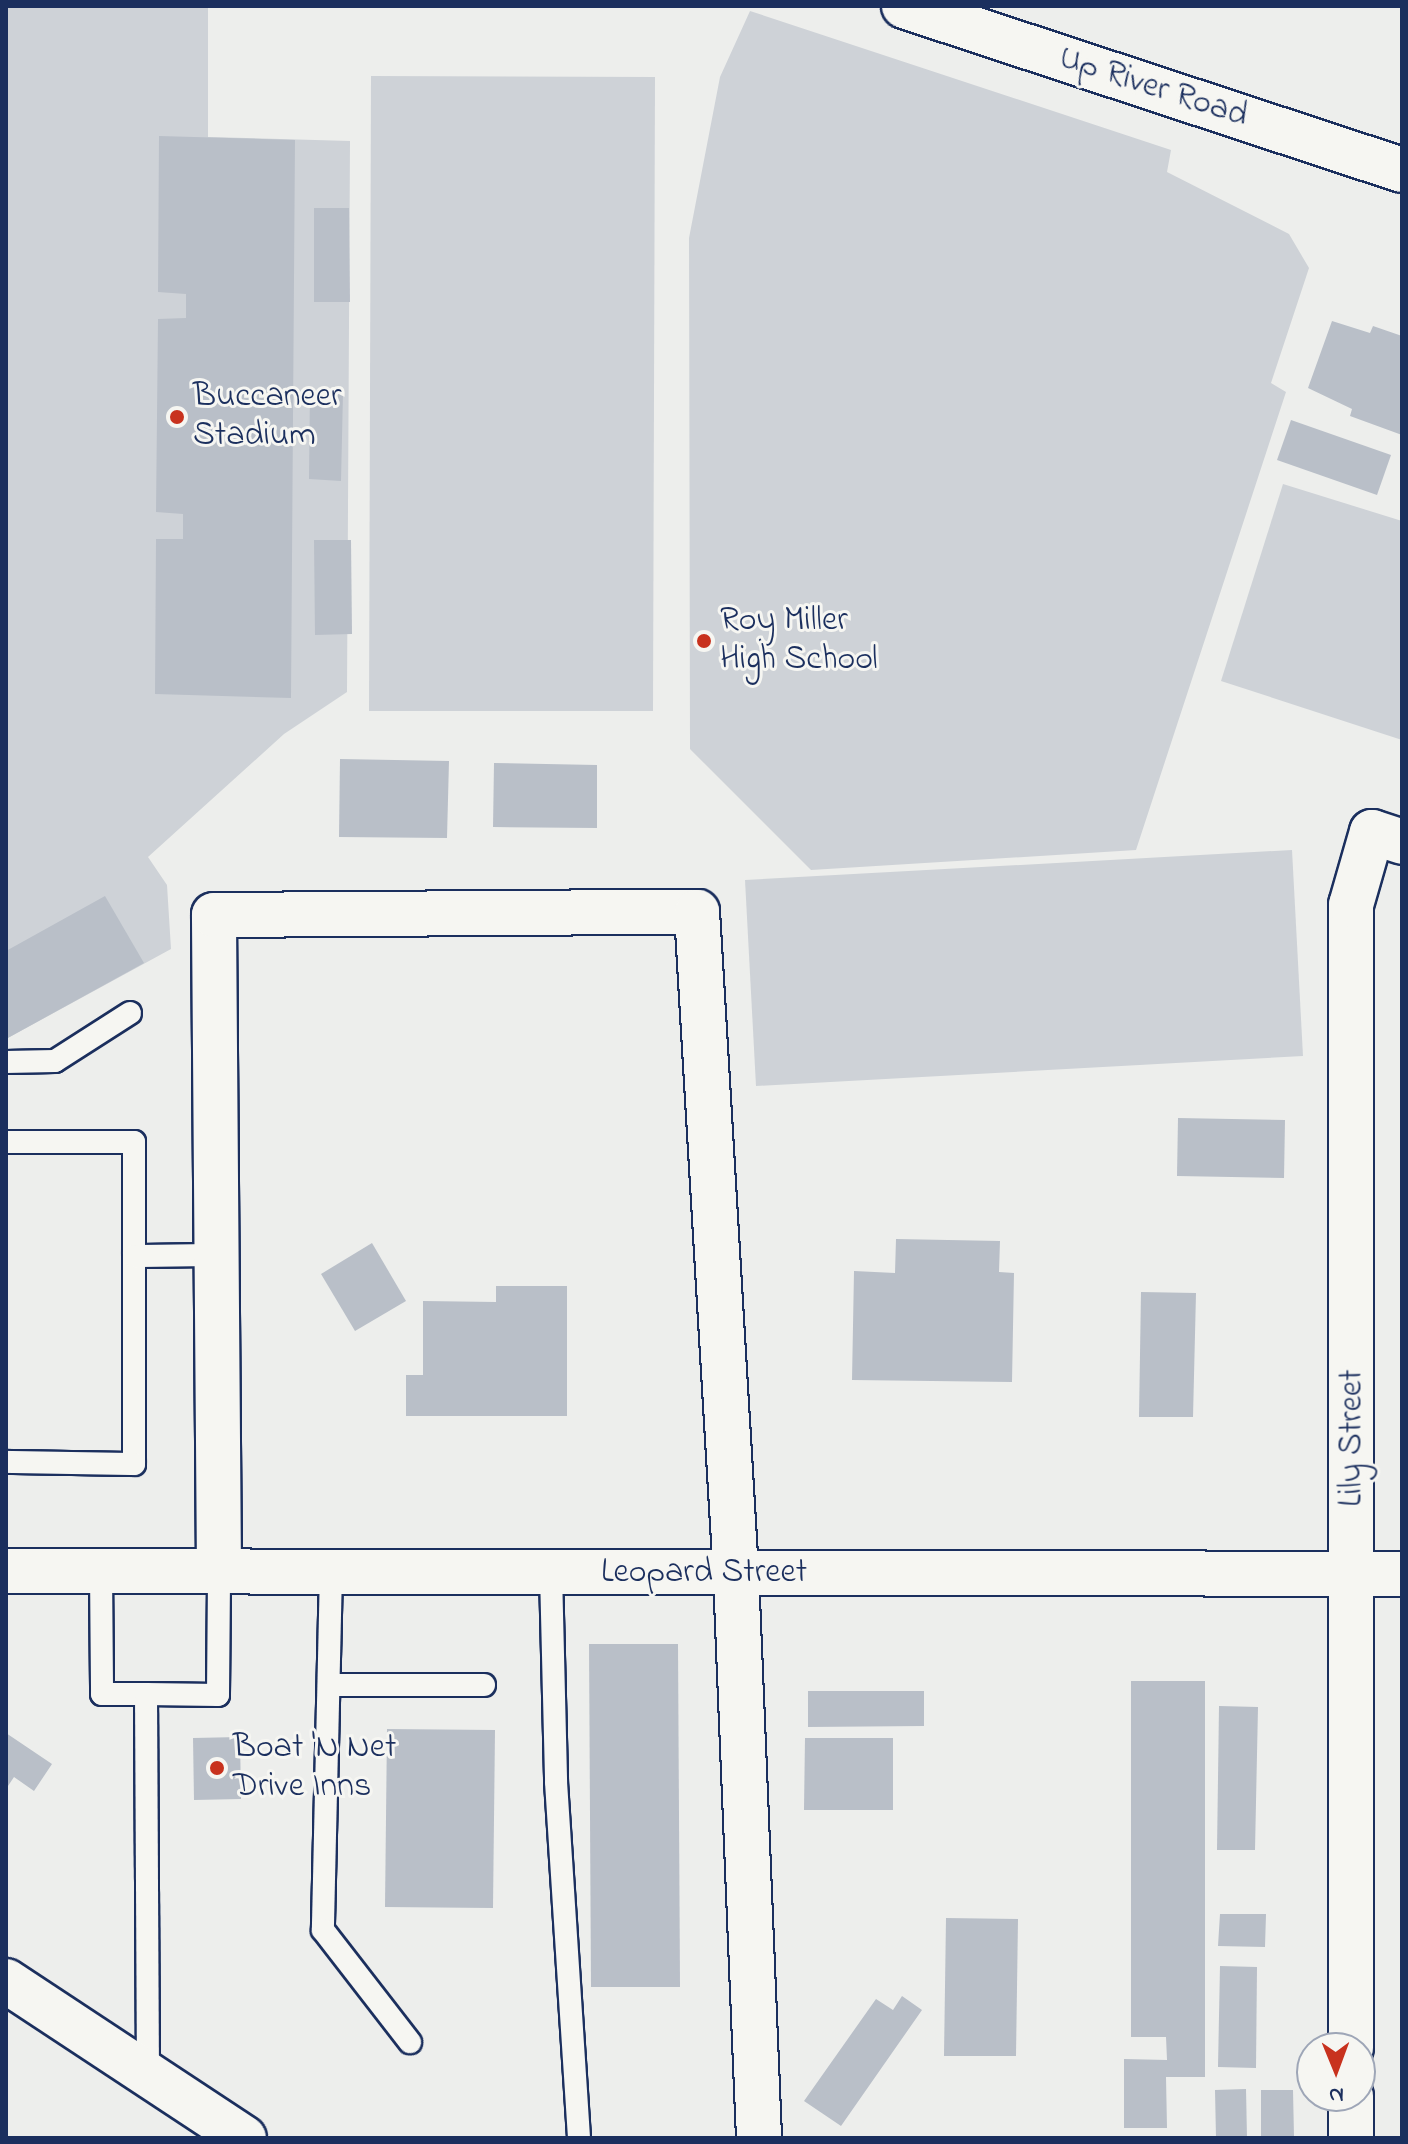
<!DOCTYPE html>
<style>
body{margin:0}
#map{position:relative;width:1408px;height:2144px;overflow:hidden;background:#edeeec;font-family:"Indie Flower",sans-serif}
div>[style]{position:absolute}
.green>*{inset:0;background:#ced2d7}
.building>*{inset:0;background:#b9bfc8}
.roads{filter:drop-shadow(2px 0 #1b2f5e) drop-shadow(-2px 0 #1b2f5e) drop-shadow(0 2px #1b2f5e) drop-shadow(0 -2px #1b2f5e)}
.service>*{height:22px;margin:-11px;padding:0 11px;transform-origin:11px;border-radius:11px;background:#f6f6f2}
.minor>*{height:44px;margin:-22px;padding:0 22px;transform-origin:22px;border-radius:22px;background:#f6f6f2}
.tertiary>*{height:44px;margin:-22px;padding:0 22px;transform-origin:22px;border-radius:22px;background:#f6f6f2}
.secondary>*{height:44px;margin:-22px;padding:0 22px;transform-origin:22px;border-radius:22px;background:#f6f6f2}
.dots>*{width:22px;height:22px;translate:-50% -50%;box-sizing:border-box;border:4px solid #f6f6f2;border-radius:50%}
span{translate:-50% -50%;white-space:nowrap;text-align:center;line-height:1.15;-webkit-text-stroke:6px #f6f6f2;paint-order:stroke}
.street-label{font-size:34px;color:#1b2f5e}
.poi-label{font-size:34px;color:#1b2f5e}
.left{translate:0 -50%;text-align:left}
.frame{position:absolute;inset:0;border:8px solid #1b2f5e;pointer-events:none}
.north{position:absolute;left:1296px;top:2032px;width:80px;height:80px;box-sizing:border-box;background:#f6f6f2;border:2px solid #9ea6b7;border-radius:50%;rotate:179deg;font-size:22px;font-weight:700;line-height:32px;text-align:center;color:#1b2f5e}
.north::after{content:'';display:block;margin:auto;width:28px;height:36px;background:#c8321e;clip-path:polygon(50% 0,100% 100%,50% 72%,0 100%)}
</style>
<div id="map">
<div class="green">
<i style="clip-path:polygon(6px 6px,208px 6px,208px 137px,350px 141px,347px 692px,284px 734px,148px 857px,167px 885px,171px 949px,6px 1039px)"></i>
<i style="clip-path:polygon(750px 11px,1171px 150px,1167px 172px,1289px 234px,1309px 268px,1271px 383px,1286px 392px,1136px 850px,811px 870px,690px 749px,689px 238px,720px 77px)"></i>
<i style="clip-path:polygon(371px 76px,655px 77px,653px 711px,369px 711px)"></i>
<i style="clip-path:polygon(1283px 484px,1402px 521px,1402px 740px,1221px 681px)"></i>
<i style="clip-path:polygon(1292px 850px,1303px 1056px,756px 1086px,745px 880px)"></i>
</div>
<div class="building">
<i style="clip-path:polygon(159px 136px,295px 140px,291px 698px,155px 694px,156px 539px,183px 539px,183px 514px,156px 512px,158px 319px,186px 318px,186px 294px,158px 292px)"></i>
<i style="clip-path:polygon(314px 208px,349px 208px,350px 302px,314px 302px)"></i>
<i style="clip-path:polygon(1332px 321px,1370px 333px,1373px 326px,1402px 336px,1402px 435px,1350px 416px,1352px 409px,1308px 388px)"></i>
<i style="clip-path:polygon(310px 391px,343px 393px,341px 481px,309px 479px)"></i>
<i style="clip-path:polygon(1291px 420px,1391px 455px,1377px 495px,1277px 460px)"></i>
<i style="clip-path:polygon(314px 540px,351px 540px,352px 634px,315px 635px)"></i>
<i style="clip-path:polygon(340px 759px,449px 761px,447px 838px,339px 837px)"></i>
<i style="clip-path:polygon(494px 763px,597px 765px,597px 828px,493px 827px)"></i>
<i style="clip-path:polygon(105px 896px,144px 963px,6px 1039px,6px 951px)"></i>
<i style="clip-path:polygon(1178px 1118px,1285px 1120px,1284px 1178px,1177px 1176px)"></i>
<i style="clip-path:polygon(896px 1239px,1000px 1241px,999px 1272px,1014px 1273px,1012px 1382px,852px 1380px,854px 1271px,895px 1273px)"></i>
<i style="clip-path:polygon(372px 1243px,406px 1301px,355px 1331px,321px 1274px)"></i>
<i style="clip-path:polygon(496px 1286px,567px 1286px,567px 1416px,406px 1416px,406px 1375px,423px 1375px,423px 1301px,496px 1302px)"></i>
<i style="clip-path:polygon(1141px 1292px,1196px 1293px,1193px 1417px,1139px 1417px)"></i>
<i style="clip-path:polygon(589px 1644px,678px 1644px,680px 1987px,591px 1987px)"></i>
<i style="clip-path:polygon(1131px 1681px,1205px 1681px,1205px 2077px,1166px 2077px,1167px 2128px,1124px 2128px,1124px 2059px,1167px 2060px,1166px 2037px,1131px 2037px)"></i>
<i style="clip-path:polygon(808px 1691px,924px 1691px,924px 1726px,808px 1727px)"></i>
<i style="clip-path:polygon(1219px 1706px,1258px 1707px,1255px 1850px,1217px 1850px)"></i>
<i style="clip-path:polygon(387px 1729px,495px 1730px,493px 1908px,385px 1907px)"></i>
<i style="clip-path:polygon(6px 1733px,52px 1764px,34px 1791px,14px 1777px,6px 1789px)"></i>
<i style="clip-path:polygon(240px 1737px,241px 1799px,194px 1800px,193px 1738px)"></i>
<i style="clip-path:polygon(805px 1738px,893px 1738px,893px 1810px,804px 1810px)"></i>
<i style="clip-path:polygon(1220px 1914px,1266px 1914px,1265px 1947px,1218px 1946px)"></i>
<i style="clip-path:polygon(946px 1918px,1018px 1919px,1016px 2056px,944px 2056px)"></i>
<i style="clip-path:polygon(1220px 1966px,1257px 1967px,1256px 2068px,1218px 2067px)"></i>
<i style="clip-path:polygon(902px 1996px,922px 2010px,841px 2126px,804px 2101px,876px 1999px,893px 2010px)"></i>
<i style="clip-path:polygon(1246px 2089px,1247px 2138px,1216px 2138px,1215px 2090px)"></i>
<i style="clip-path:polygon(1261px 2090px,1293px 2090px,1294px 2137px,1261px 2137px)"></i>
</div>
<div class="roads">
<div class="service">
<i style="left:6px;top:1062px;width:49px;rotate:-1.2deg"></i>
<i style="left:55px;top:1061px;width:89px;rotate:-32.6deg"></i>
<i style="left:6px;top:1142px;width:128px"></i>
<i style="left:134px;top:1142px;width:322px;rotate:90deg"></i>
<i style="left:134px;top:1464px;width:128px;rotate:-179.1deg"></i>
<i style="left:134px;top:1256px;width:83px;rotate:-0.7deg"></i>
<i style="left:101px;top:1571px;width:123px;rotate:89.5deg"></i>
<i style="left:102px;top:1694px;width:44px"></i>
<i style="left:146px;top:1694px;width:382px;rotate:89.7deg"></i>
<i style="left:331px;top:1571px;width:359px;rotate:91.3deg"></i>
<i style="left:323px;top:1930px;width:142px;rotate:52.2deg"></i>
<i style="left:551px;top:1573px;width:209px;rotate:88.6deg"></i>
<i style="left:556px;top:1782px;width:357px;rotate:86.3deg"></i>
<i style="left:329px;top:1685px;width:155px"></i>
<i style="left:146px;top:1694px;width:72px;rotate:0.8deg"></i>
<i style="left:218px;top:1695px;width:124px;rotate:-89.5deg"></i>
</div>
<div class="minor">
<i style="left:219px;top:1571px;width:656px;rotate:-90.44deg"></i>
<i style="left:214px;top:915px;width:483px;rotate:-0.4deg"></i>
<i style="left:697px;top:912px;width:664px;rotate:86.63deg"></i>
<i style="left:736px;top:1575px;width:563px;rotate:87.66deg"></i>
<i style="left:1351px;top:2048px;width:1143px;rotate:-90deg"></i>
<i style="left:1351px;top:905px;width:76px;rotate:-74deg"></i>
<i style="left:1372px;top:832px;width:32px;rotate:18deg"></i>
<i style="left:1351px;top:2138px;width:42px;rotate:-90deg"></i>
</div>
<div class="tertiary">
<i style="left:904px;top:6px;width:524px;rotate:18.23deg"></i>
<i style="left:6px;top:1981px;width:285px;rotate:33.4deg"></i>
</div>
<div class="secondary">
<i style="left:6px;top:1571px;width:1396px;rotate:0.12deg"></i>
</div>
</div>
<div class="dots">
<i style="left:177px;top:417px;background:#c8321e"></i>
<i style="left:704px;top:641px;background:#c8321e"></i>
<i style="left:217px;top:1768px;background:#c8321e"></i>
</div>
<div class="street-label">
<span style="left:1153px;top:88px;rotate:18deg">Up River Road</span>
<span style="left:1353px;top:1438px;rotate:-90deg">Lily Street</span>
<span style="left:704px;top:1574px">Leopard Street</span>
</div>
<div class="poi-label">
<span class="left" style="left:193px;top:417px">Buccaneer<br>Stadium</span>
<span class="left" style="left:720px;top:641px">Roy Miller<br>High School</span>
<span class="left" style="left:233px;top:1768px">Boat 'N Net<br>Drive Inns</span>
</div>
<div class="frame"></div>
<div class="north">N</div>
</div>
